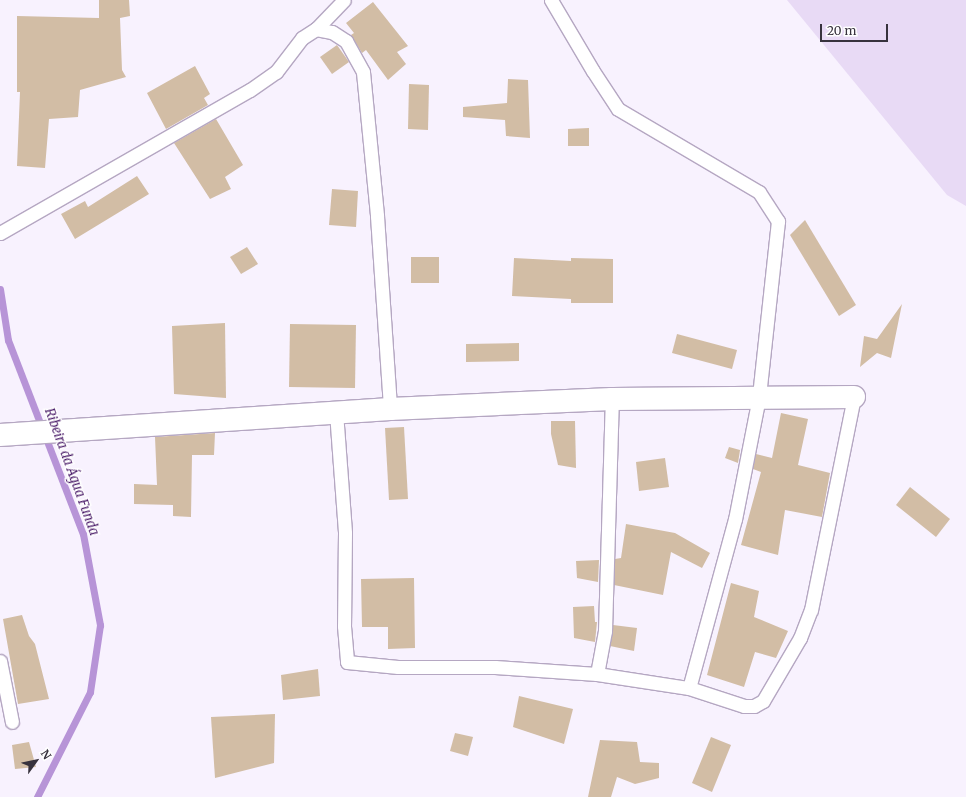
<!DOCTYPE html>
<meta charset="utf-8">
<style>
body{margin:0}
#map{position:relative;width:966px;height:797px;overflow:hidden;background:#f8f2fe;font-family:Merriweather,serif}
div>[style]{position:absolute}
.green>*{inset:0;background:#e8daf5}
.stream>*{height:7px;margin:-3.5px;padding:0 3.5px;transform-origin:3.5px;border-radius:3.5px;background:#b794d7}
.building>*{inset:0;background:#d2bda5}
.roads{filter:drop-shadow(1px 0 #b5a7c2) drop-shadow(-1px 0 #b5a7c2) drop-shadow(0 1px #b5a7c2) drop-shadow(0 -1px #b5a7c2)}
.service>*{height:13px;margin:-6.5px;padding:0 6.5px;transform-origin:6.5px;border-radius:6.5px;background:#fff}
.minor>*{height:22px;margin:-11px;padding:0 11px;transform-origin:11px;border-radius:11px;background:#fff}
span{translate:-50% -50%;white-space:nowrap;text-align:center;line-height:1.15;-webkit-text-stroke:3px #fff;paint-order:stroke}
.water-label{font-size:13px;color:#471866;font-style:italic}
.north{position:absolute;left:16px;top:741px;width:40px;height:40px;-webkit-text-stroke:3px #fff;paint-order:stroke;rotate:57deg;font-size:11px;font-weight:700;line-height:16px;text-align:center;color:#37323d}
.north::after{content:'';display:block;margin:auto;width:14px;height:18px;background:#37323d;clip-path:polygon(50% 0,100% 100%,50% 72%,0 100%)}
.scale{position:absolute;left:820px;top:24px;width:68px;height:18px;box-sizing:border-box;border:2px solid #37323d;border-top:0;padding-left:5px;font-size:12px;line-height:14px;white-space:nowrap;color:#37323d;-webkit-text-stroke:3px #fff;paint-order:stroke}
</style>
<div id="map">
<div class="green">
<i style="clip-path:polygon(787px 0,966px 0,966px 206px,947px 195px)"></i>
</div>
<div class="stream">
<i style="left:0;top:289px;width:52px;rotate:81.1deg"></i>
<i style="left:8px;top:340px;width:208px;rotate:68.9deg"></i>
<i style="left:83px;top:534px;width:93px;rotate:79.4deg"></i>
<i style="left:100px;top:625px;width:68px;rotate:98.5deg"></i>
<i style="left:90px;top:692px;width:118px;rotate:116.8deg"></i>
</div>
<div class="building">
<i style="clip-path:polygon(99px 0,129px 0,130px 16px,120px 18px,122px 70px,126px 77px,80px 90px,78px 117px,49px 119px,45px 168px,17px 166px,20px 92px,17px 92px,17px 16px,99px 18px)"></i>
<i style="clip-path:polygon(373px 2px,408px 46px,397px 52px,406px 64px,388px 80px,366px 50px,362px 53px,351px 35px,354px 33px,346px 23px)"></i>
<i style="clip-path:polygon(337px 45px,349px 62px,332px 74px,320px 57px)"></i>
<i style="clip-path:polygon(195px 66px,210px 94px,204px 98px,208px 105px,166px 129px,147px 93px)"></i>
<i style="clip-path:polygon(508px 79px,528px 80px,530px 138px,506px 136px,505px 120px,463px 117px,463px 107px,507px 103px)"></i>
<i style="clip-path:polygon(409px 84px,429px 85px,428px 130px,408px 129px)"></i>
<i style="clip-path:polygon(216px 119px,243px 165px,225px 177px,231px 189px,210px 199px,174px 143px)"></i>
<i style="clip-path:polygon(589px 128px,589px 146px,568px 146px,568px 129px)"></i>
<i style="clip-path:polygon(137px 176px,149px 194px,75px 239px,61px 214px,85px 201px,88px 207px)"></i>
<i style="clip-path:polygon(332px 189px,358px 191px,356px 227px,329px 225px)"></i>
<i style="clip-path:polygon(805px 220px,856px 305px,839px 316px,790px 235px)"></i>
<i style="clip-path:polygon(247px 247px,258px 264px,241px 274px,230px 257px)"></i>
<i style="clip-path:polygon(411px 257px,439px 257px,439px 283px,411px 283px)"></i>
<i style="clip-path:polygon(514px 258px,571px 261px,571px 258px,613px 259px,613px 303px,571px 303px,571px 299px,512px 296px)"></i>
<i style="clip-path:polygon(902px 304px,891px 358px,877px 353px,860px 367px,864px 336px,877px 339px)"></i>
<i style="clip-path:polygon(225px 323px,226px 398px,174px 394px,172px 326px)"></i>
<i style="clip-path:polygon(290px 324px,356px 325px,355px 388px,289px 387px)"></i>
<i style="clip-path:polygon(677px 334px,737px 350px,732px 369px,672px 353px)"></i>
<i style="clip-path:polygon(519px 343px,519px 361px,466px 362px,466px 344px)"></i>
<i style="clip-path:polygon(781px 413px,808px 419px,798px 465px,830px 473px,822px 517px,785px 510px,778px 555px,741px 545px,761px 472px,753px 469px,756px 454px,772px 458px)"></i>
<i style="clip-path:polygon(551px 421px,575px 421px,576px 468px,558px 465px,551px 434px)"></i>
<i style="clip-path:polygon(404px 427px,408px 499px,389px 500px,385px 428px)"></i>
<i style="clip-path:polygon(215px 433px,214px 455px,192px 455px,191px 517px,173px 516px,173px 505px,134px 504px,134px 484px,157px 485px,155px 437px)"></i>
<i style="clip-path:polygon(729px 447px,740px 450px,738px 463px,725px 458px)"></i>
<i style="clip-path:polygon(665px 458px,669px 487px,639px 491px,636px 462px)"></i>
<i style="clip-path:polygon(910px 487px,950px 519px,936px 537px,896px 505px)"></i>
<i style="clip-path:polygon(626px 524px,675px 533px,710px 553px,702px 568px,671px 552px,663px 595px,614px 585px,615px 559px,621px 558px)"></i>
<i style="clip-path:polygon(599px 560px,598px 582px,577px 578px,576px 561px)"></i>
<i style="clip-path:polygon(414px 578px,415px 648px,388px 649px,388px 627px,362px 627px,361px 579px)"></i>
<i style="clip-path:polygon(731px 583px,759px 591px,754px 617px,788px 631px,776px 658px,755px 652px,744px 687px,707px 675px)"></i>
<i style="clip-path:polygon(594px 606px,595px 622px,597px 622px,595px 642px,574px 638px,573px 607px)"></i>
<i style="clip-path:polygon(22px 615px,29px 636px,35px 644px,49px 699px,18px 704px,3px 619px)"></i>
<i style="clip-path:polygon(613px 625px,637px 628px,634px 651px,610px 646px)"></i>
<i style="clip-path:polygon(318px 669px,320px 696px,283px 700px,281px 675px)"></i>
<i style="clip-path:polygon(519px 696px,573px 709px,564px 744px,513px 727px)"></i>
<i style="clip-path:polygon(275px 714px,274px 763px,215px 778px,211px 717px)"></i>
<i style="clip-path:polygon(455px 733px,473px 737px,468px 756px,450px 751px)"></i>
<i style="clip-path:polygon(711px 737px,731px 745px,712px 792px,692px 783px)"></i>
<i style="clip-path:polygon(600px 740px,637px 742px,640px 762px,659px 763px,659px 778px,635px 784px,617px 777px,611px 797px,588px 797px)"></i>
<i style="clip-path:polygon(29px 742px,36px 767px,15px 769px,12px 745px)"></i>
</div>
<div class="roads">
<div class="service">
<i style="left:551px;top:0;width:82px;rotate:59.4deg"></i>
<i style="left:593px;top:71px;width:45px;rotate:56.7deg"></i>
<i style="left:618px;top:109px;width:164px;rotate:30.5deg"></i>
<i style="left:759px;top:192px;width:35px;rotate:57deg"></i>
<i style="left:778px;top:221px;width:177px;rotate:96.2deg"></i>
<i style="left:759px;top:397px;width:124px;rotate:101.1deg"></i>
<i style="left:735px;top:519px;width:175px;rotate:105.2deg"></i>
<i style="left:689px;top:688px;width:58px;rotate:18.1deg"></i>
<i style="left:744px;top:706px;width:10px"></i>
<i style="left:754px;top:706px;width:10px;rotate:-29deg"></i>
<i style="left:763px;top:701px;width:73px;rotate:-59.6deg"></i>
<i style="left:800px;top:638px;width:30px;rotate:-69deg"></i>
<i style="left:811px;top:610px;width:217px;rotate:-78.6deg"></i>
<i style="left:316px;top:29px;width:40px;rotate:-46deg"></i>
<i style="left:0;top:233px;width:288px;rotate:-29.8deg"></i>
<i style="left:250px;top:90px;width:32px;rotate:-35deg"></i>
<i style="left:276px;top:72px;width:43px;rotate:-52.6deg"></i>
<i style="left:302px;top:38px;width:17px;rotate:-33deg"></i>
<i style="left:316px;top:29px;width:16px;rotate:11deg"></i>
<i style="left:332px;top:32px;width:17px;rotate:33deg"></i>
<i style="left:346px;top:41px;width:35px;rotate:61deg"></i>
<i style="left:363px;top:72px;width:145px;rotate:84.4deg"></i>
<i style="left:377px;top:216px;width:193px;rotate:86.1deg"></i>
<i style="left:336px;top:412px;width:121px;rotate:85.7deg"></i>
<i style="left:345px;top:533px;width:93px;rotate:90.6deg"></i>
<i style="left:344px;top:626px;width:36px;rotate:85deg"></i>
<i style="left:347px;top:662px;width:51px;rotate:5.6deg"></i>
<i style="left:398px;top:667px;width:97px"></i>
<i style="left:495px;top:667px;width:102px;rotate:3.9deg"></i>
<i style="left:597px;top:674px;width:44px;rotate:-79.5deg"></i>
<i style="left:605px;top:631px;width:232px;rotate:-88.3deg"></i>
<i style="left:0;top:661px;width:62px;rotate:78.9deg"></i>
<i style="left:597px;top:674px;width:93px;rotate:8.7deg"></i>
</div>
<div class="minor">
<i style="left:0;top:435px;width:391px;rotate:-3.8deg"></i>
<i style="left:390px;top:409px;width:222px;rotate:-2.6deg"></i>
<i style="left:612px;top:399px;width:242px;rotate:-0.5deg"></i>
</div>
</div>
<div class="water-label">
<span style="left:71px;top:472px;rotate:70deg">Ribeira da Água Funda</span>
</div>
<div class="north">N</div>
<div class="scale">20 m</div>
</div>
